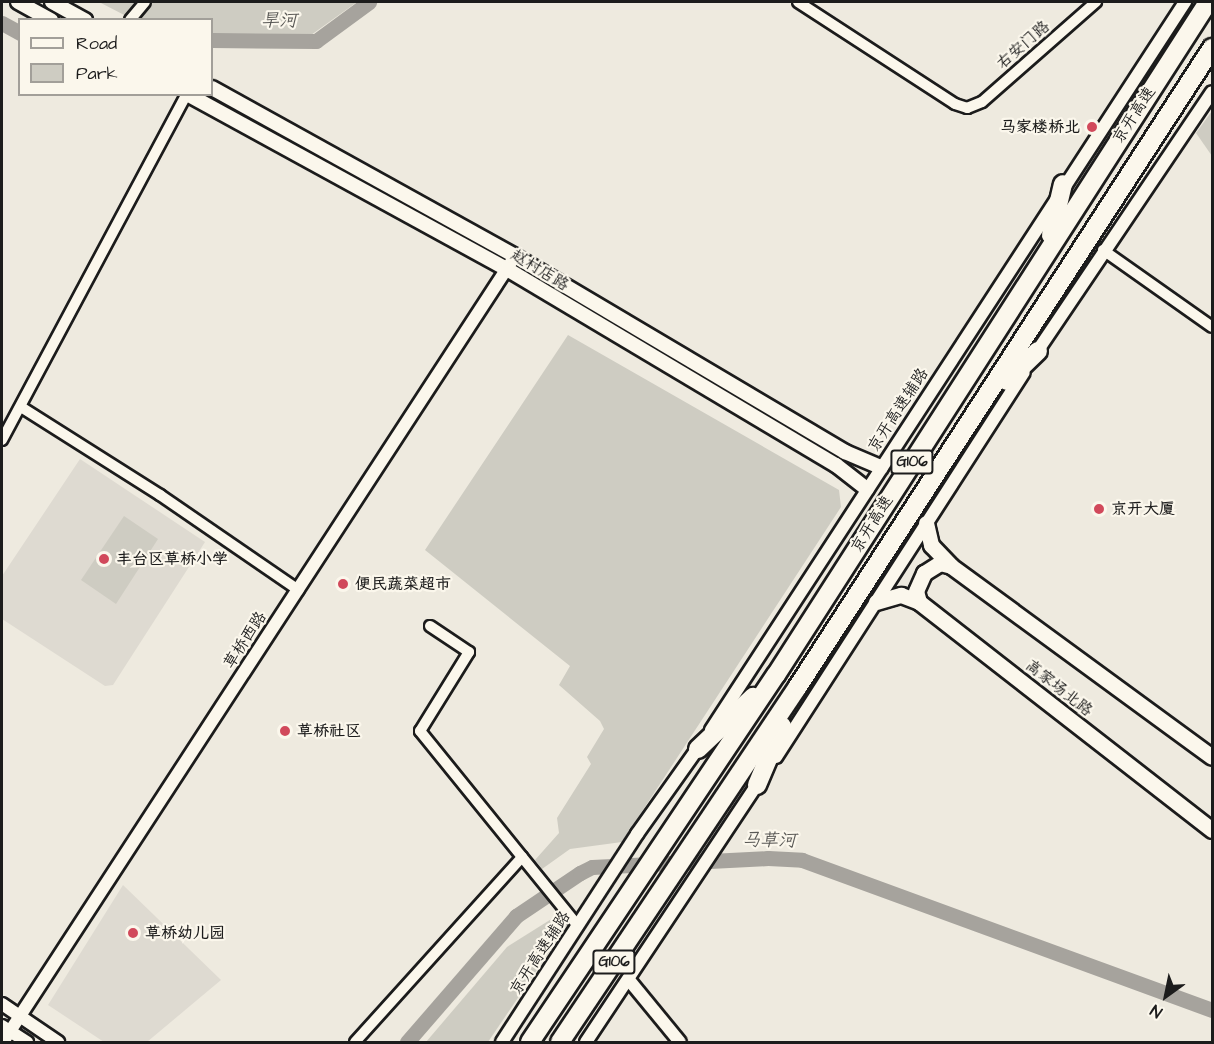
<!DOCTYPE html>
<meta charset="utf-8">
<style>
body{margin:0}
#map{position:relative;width:1214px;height:1044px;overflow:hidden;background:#eeeadf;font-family:"Architects Daughter","LXGW WenKai TC",sans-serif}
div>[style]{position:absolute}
.built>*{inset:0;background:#dedad1}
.green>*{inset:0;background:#ceccc2}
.river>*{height:15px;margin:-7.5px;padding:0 7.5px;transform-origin:7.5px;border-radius:7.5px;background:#a6a39d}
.roads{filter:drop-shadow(2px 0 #1c1c1c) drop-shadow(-2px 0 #1c1c1c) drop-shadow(0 2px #1c1c1c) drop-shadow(0 -2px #1c1c1c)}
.minor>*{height:10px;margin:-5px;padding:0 5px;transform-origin:5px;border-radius:5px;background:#fbf7ec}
.tertiary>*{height:12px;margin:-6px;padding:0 6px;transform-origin:6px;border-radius:6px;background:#fbf7ec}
.secondary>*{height:14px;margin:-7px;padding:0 7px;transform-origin:7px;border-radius:7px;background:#fbf7ec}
.primary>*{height:15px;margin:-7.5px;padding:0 7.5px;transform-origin:7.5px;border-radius:7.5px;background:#fbf7ec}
.motorway>*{height:18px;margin:-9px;padding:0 9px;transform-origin:9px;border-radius:9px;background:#fbf7ec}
.dots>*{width:16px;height:16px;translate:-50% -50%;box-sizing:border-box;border:3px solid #fbf7ec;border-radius:50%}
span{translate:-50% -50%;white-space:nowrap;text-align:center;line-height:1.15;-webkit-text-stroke:4.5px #fbf7ec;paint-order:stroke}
.shield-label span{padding:2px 4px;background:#fbf7ec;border:2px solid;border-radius:4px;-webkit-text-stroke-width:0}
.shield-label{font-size:15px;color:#1c1c1c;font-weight:700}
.street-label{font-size:16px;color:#1c1c1c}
.poi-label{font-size:16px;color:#1c1c1c;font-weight:700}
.right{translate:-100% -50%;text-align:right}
.left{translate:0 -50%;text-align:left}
.water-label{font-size:18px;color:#5a5956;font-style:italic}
.frame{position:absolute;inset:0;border:3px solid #1c1c1c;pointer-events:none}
.legend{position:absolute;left:18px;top:18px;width:195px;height:78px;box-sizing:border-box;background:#fbf7ec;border:2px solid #a29f99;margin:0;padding:8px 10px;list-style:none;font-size:18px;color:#1c1c1c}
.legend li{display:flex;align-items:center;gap:12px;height:30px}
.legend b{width:30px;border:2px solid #a29f99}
.north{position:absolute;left:1136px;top:966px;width:60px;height:60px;-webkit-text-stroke:4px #fbf7ec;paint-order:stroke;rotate:213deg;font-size:16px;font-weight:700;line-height:24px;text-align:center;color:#1c1c1c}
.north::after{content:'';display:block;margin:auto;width:21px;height:27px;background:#1c1c1c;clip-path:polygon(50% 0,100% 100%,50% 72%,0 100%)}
</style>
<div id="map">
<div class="built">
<i style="clip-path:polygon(80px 459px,205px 542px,113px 685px,105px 686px,2px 619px,2px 576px)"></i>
<i style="clip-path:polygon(123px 885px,221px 980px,147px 1042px,104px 1042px,48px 1005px)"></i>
</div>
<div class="green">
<i style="clip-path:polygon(99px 2px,357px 2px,311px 35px,231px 48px,212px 37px,212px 20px,132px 19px)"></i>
<i style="clip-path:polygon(1212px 111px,1212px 156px,1196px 133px)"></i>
<i style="clip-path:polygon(568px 335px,839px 490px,841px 507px,622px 842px,570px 849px,542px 869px,535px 860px,559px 833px,557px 818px,591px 764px,587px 757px,604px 729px,600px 721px,559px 685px,570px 666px,425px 550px)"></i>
<i style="clip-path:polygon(124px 516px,158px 539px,116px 604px,81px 580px)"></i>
<i style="clip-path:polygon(561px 913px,568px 924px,488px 1042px,426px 1042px,507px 947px)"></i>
</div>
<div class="river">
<i style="left:2px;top:23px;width:21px;rotate:29deg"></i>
<i style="left:212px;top:40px;width:104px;rotate:0.6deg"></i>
<i style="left:316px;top:41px;width:66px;rotate:-36.3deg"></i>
<i style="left:407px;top:1042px;width:167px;rotate:-49.1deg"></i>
<i style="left:516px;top:916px;width:77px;rotate:-33.9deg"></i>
<i style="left:580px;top:873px;width:13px;rotate:-27deg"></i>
<i style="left:592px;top:867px;width:176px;rotate:-2.9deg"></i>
<i style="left:768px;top:858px;width:34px;rotate:3deg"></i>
<i style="left:802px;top:860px;width:437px;rotate:20.1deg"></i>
</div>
<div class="roads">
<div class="minor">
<i style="left:798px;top:2px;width:187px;rotate:33deg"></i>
<i style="left:955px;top:104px;width:13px;rotate:18deg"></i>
<i style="left:967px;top:108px;width:16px;rotate:-22deg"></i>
<i style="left:982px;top:102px;width:152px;rotate:-41.3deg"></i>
<i style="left:130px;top:20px;width:23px;rotate:-50deg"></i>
<i style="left:1103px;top:250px;width:133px;rotate:35.2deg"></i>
<i style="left:21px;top:407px;width:165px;rotate:32.3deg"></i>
<i style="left:160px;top:495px;width:168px;rotate:34.5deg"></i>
<i style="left:2px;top:440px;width:392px;rotate:-61.9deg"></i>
<i style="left:430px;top:626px;width:47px;rotate:33.7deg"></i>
<i style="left:469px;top:652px;width:93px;rotate:121.8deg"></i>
<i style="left:420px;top:731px;width:162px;rotate:51deg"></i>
<i style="left:355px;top:1042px;width:249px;rotate:-47.9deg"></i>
<i style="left:522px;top:857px;width:89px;rotate:50.9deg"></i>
</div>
<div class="tertiary">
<i style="left:1034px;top:356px;width:318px;rotate:-56deg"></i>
<i style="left:711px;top:730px;width:869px;rotate:-56.93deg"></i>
<i style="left:776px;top:757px;width:457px;rotate:-57.2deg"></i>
<i style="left:629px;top:980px;width:80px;rotate:50.6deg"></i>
<i style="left:2px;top:1004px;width:68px;rotate:34.2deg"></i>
<i style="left:2px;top:1026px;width:30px;rotate:33deg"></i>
<i style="left:3px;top:1042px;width:931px;rotate:-56.92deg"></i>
<i style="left:502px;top:1042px;width:248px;rotate:-57deg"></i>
<i style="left:637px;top:834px;width:110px;rotate:-54.6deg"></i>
<i style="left:586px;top:1042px;width:316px;rotate:-56.4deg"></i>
</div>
<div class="secondary">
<i style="left:18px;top:2px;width:38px;rotate:29deg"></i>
<i style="left:52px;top:2px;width:38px;rotate:29deg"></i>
<i style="left:212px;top:88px;width:346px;rotate:29deg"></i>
<i style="left:515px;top:256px;width:384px;rotate:30.7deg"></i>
<i style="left:845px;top:452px;width:39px;rotate:23deg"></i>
<i style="left:187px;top:94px;width:365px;rotate:28.7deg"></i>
<i style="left:507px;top:269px;width:383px;rotate:30.8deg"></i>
<i style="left:836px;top:465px;width:39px;rotate:38deg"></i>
</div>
<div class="primary">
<i style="left:926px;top:523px;width:23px;rotate:77deg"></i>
<i style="left:931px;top:545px;width:29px;rotate:46deg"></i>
<i style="left:951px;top:566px;width:323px;rotate:36.2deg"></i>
<i style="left:876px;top:602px;width:26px;rotate:-16deg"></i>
<i style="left:901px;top:595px;width:19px;rotate:21deg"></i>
<i style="left:919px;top:602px;width:371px;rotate:37.9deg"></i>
<i style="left:919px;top:602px;width:11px;rotate:-105deg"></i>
<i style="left:916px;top:591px;width:20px;rotate:-66deg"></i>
<i style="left:924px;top:573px;width:19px;rotate:-32deg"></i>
<i style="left:940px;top:563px;width:11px;rotate:15deg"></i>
</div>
<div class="motorway">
<i style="left:1051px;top:235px;width:52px;rotate:-76.8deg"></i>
<i style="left:1007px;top:381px;width:43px;rotate:-44.1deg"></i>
<i style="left:698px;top:749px;width:76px;rotate:-43.4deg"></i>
<i style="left:757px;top:785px;width:64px;rotate:-67deg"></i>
<i style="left:530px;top:1042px;width:442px;rotate:-56.2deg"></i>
<i style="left:776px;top:675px;width:800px;rotate:-57.3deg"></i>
<i style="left:560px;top:1042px;width:426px;rotate:-56.2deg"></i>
<i style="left:797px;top:688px;width:763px;rotate:-57.04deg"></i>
</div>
</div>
<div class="dots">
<i style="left:1092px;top:127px;background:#d1495b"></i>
<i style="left:1099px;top:509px;background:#d1495b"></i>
<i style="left:104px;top:559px;background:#d1495b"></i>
<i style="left:343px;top:584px;background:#d1495b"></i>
<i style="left:285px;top:731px;background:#d1495b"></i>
<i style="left:133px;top:933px;background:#d1495b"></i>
</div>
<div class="shield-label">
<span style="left:912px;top:462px">G106</span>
<span style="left:614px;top:962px">G106</span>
</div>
<div class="street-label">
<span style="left:1023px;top:45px;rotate:-41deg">右安门路</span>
<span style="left:1134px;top:115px;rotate:-57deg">京开高速</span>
<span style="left:540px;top:270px;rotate:31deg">赵村店路</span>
<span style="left:898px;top:410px;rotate:-57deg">京开高速辅路</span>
<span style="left:872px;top:524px;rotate:-58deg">京开高速</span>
<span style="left:245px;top:640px;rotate:-57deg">草桥西路</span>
<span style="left:1059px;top:688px;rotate:38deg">高家场北路</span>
<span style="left:540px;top:953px;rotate:-57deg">京开高速辅路</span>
</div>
<div class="poi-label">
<span class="right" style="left:1080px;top:127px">马家楼桥北</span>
<span class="left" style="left:1111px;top:509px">京开大厦</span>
<span class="left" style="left:116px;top:559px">丰台区草桥小学</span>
<span class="left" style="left:355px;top:584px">便民蔬菜超市</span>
<span class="left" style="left:297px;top:731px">草桥社区</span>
<span class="left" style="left:145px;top:933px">草桥幼儿园</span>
</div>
<div class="water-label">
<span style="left:279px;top:21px">旱河</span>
<span style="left:769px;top:841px;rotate:1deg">马草河</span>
</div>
<div class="frame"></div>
<ul class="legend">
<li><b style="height:8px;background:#fbf7ec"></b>Road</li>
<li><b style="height:16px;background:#ceccc2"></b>Park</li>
</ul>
<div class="north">N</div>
</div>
